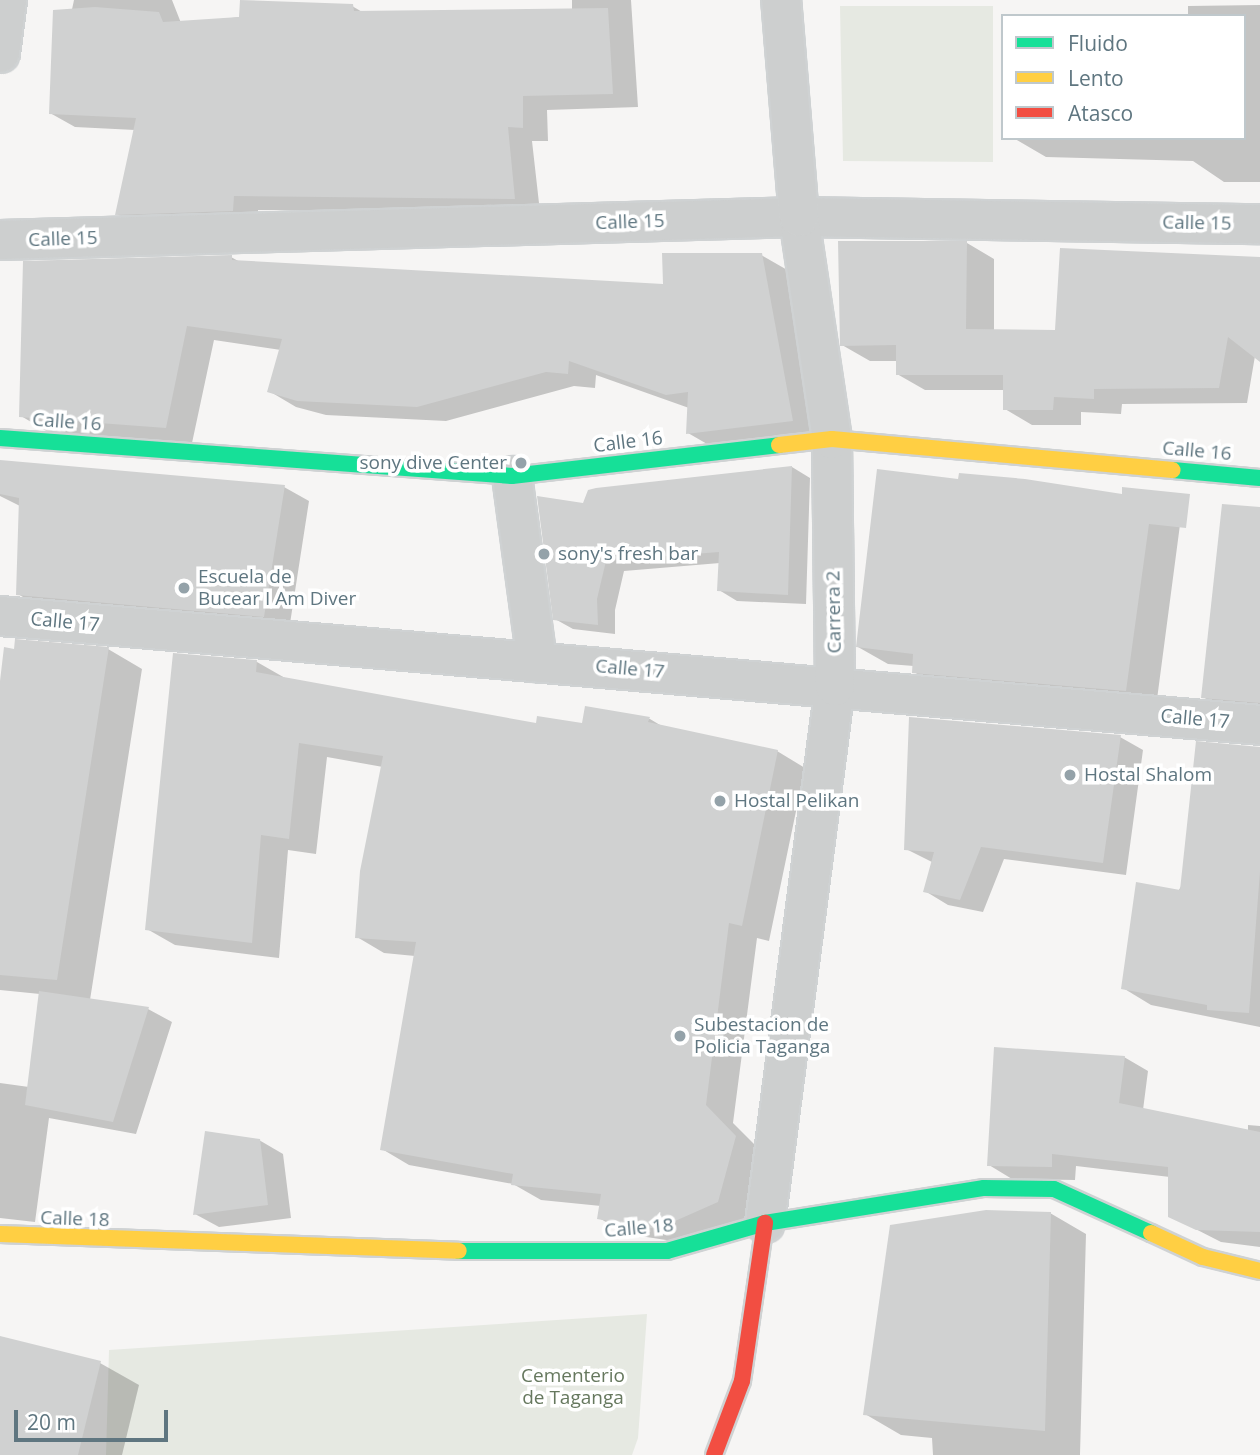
<!DOCTYPE html>
<style>
body{margin:0}
#map{position:relative;width:1260px;height:1455px;overflow:hidden;background:#f6f5f4;font-family:"Open Sans",sans-serif}
div>[style]{position:absolute}
.green>*{inset:0;background:#e6e9e2}
.shadow>*{inset:0;background:#0003}
.building>*{inset:0;background:#d0d1d1}
.roads{filter:drop-shadow(2px 0 #cfd2d3) drop-shadow(-2px 0 #cfd2d3) drop-shadow(0 2px #cfd2d3) drop-shadow(0 -2px #cfd2d3)}
.street>*{height:38px;margin:-19px;padding:0 19px;transform-origin:19px;border-radius:19px;background:#cdcfcf}
.fast>*{height:16px;margin:-8px;padding:0 8px;transform-origin:8px;border-radius:8px;background:#16e098}
.slow>*{height:16px;margin:-8px;padding:0 8px;transform-origin:8px;border-radius:8px;background:#ffcf43}
.jam>*{height:16px;margin:-8px;padding:0 8px;transform-origin:8px;border-radius:8px;background:#f24e42}
.dots>*{width:19px;height:19px;translate:-50% -50%;box-sizing:border-box;border:4px solid #fff;border-radius:50%}
span{translate:-50% -50%;white-space:nowrap;text-align:center;line-height:1.15;-webkit-text-stroke:7px #fff;paint-order:stroke}
.street-label{font-size:19px;color:#5f7680}
.poi-label{font-size:19px;color:#5f7680}
.right{translate:-100% -50%;text-align:right}
.left{translate:0 -50%;text-align:left}
.park-label{font-size:19px;color:#66785e}
.legend{position:absolute;left:1001px;top:14px;width:245px;height:126px;box-sizing:border-box;background:#fff;border:2px solid #bfc8cc;margin:0;padding:9px 12px;list-style:none;font-size:21px;color:#5f7680}
.legend li{display:flex;align-items:center;gap:14px;height:35px}
.legend b{width:35px;border:2px solid #bfc8cc}
.scale{position:absolute;left:14px;top:1410px;width:154px;height:32px;box-sizing:border-box;border:4px solid #5f7680;border-top:0;padding-left:9px;font-size:21px;line-height:24px;white-space:nowrap;color:#5f7680;-webkit-text-stroke:5px #fff;paint-order:stroke}
</style>
<div id="map">
<div class="green">
<i style="clip-path:polygon(840px 6px,993px 6px,993px 162px,843px 161px)"></i>
<i style="clip-path:polygon(647px 1314px,638px 1438px,632px 1455px,106px 1455px,109px 1350px)"></i>
</div>
<div class="shadow">
<i style="clip-path:polygon(74px 0,172px 0,181px 23px,352px 6px,364px 13px,572px 11px,572px 0,631px 0,638px 107px,547px 110px,548px 141px,532px 141px,540px 212px,258px 210px,258px 225px,141px 228px,117px 214px,135px 130px,75px 127px,50px 113px)"></i>
<i style="clip-path:polygon(1260px 5px,1260px 182px,1224px 182px,1193px 161px,1046px 157px,1015px 139px,1244px 138px,1244px 16px,1188px 16px,1188px 6px)"></i>
<i style="clip-path:polygon(967px 243px,994px 259px,994px 331px,1056px 332px,1260px 259px,1260px 360px,1255px 356px,1247px 403px,1122px 404px,1121px 414px,1081px 412px,1081px 425px,1032px 425px,1005px 409px,1005px 390px,925px 390px,897px 374px,897px 361px,870px 361px,842px 345px)"></i>
<i style="clip-path:polygon(761px 255px,789px 271px,819px 436px,714px 448px,688px 433px,689px 408px,596px 375px,595px 388px,574px 386px,446px 421px,326px 415px,296px 407px,269px 391px,281px 350px,214px 340px,192px 443px,48px 432px,21px 416px,231px 257px,240px 262px,665px 286px)"></i>
<i style="clip-path:polygon(0 461px,284px 487px,309px 501px,289px 630px,43px 609px,18px 594px,20px 506px,0 496px)"></i>
<i style="clip-path:polygon(792px 467px,810px 478px,806px 604px,737px 601px,719px 590px,720px 563px,624px 571px,615px 610px,615px 634px,573px 629px,555px 619px,584px 505px)"></i>
<i style="clip-path:polygon(960px 481px,1181px 517px,1156px 707px,943px 689px,914px 672px,914px 666px,888px 664px,858px 647px)"></i>
<i style="clip-path:polygon(1260px 509px,1260px 717px,1231px 713px,1203px 697px)"></i>
<i style="clip-path:polygon(108px 649px,142px 669px,90px 1000px,148px 1009px,172px 1022px,136px 1134px,49px 1118px,35px 1222px,0 1218px,0 1083px,29px 1087px,40px 994px,0 990px,0 690px)"></i>
<i style="clip-path:polygon(174px 655px,257px 662px,285px 678px,537px 725px,583px 724px,587px 708px,650px 719px,665px 728px,777px 751px,805px 768px,769px 941px,757px 938px,733px 1123px,763px 1153px,746px 1218px,692px 1244px,627px 1234px,599px 1218px,601px 1206px,541px 1200px,513px 1184px,409px 1165px,382px 1149px,415px 956px,384px 953px,357px 937px,383px 767px,327px 757px,316px 854px,288px 850px,279px 958px,175px 945px,147px 929px)"></i>
<i style="clip-path:polygon(910px 718px,1120px 737px,1143px 750px,1126px 875px,1004px 859px,983px 912px,948px 905px,925px 891px,932px 862px,906px 849px)"></i>
<i style="clip-path:polygon(1260px 748px,1260px 1027px,1151px 1005px,1123px 988px)"></i>
<i style="clip-path:polygon(1124px 1057px,1148px 1071px,1143px 1110px,1248px 1132px,1248px 1125px,1260px 1126px,1260px 1247px,1221px 1242px,1170px 1216px,1170px 1177px,1076px 1166px,1075px 1180px,1012px 1179px,989px 1165px)"></i>
<i style="clip-path:polygon(259px 1140px,283px 1154px,291px 1218px,219px 1227px,195px 1214px)"></i>
<i style="clip-path:polygon(1050px 1213px,1086px 1234px,1080px 1455px,933px 1455px,932px 1438px,901px 1435px,865px 1414px)"></i>
<i style="clip-path:polygon(0 1337px,100px 1363px,139px 1385px,122px 1455px,0 1455px)"></i>
</div>
<div class="building">
<i style="clip-path:polygon(240px 0,353px 4px,354px 11px,608px 8px,613px 94px,523px 96px,523px 128px,508px 127px,515px 199px,234px 196px,233px 211px,115px 215px,136px 118px,49px 114px,53px 10px,95px 7px,159px 12px,163px 22px,239px 17px)"></i>
<i style="clip-path:polygon(838px 241px,967px 241px,966px 329px,1055px 330px,1060px 248px,1260px 257px,1260px 362px,1228px 337px,1219px 388px,1094px 389px,1094px 399px,1054px 397px,1053px 410px,1003px 410px,1003px 375px,896px 375px,896px 345px,840px 346px)"></i>
<i style="clip-path:polygon(662px 253px,762px 253px,793px 421px,686px 434px,688px 392px,666px 395px,569px 361px,568px 374px,546px 372px,417px 407px,297px 401px,267px 392px,282px 339px,187px 326px,166px 428px,19px 417px,23px 261px,232px 255px,232px 260px,663px 284px)"></i>
<i style="clip-path:polygon(0 460px,285px 485px,264px 617px,16px 595px,19px 498px,0 494px)"></i>
<i style="clip-path:polygon(792px 466px,788px 595px,717px 591px,719px 552px,606px 561px,597px 599px,598px 625px,553px 620px,537px 496px,583px 503px,588px 490px,596px 488px)"></i>
<i style="clip-path:polygon(877px 469px,958px 479px,959px 473px,1025px 479px,1122px 494px,1122px 487px,1190px 494px,1186px 528px,1149px 524px,1126px 691px,912px 673px,913px 654px,856px 647px)"></i>
<i style="clip-path:polygon(1222px 504px,1260px 507px,1260px 703px,1201px 698px)"></i>
<i style="clip-path:polygon(15px 639px,109px 647px,57px 980px,0 975px,0 681px,4px 647px,14px 649px)"></i>
<i style="clip-path:polygon(173px 653px,257px 660px,256px 672px,536px 723px,537px 716px,582px 723px,585px 706px,650px 717px,648px 722px,778px 750px,742px 926px,729px 923px,706px 1105px,736px 1136px,718px 1202px,657px 1229px,597px 1219px,601px 1194px,511px 1185px,513px 1174px,380px 1150px,416px 942px,355px 938px,360px 871px,383px 756px,299px 743px,289px 839px,261px 835px,252px 943px,145px 930px)"></i>
<i style="clip-path:polygon(909px 717px,1121px 735px,1103px 863px,981px 847px,960px 900px,923px 892px,934px 852px,904px 850px)"></i>
<i style="clip-path:polygon(1196px 741px,1260px 747px,1260px 872px,1249px 1013px,1207px 1010px,1207px 1005px,1121px 989px,1136px 882px,1180px 890px)"></i>
<i style="clip-path:polygon(39px 991px,149px 1007px,113px 1122px,25px 1105px)"></i>
<i style="clip-path:polygon(994px 1047px,1125px 1056px,1119px 1103px,1260px 1132px,1260px 1232px,1196px 1230px,1168px 1217px,1168px 1167px,1052px 1154px,1052px 1167px,987px 1166px)"></i>
<i style="clip-path:polygon(205px 1131px,260px 1139px,268px 1205px,193px 1215px)"></i>
<i style="clip-path:polygon(986px 1210px,1051px 1212px,1045px 1431px,863px 1415px,890px 1225px)"></i>
<i style="clip-path:polygon(0 1336px,101px 1361px,78px 1455px,0 1455px)"></i>
</div>
<div class="roads">
<div class="street">
<i style="left:0;top:53px;width:53px;rotate:-82.5deg"></i>
<i style="left:0;top:240px;width:799px;rotate:-1.65deg"></i>
<i style="left:799px;top:217px;width:461px;rotate:0.9deg"></i>
<i style="left:512px;top:476px;width:188px;rotate:82.3deg"></i>
<i style="left:0;top:616px;width:1265px;rotate:4.94deg"></i>
<i style="left:765px;top:1223px;width:542px;rotate:-82.57deg"></i>
<i style="left:835px;top:686px;width:247px;rotate:-90.7deg"></i>
<i style="left:832px;top:439px;width:224px;rotate:-98.5deg"></i>
<i style="left:799px;top:217px;width:218px;rotate:-94.7deg"></i>
</div>
<div class="fast">
<i style="left:0;top:438px;width:513px;rotate:4.24deg"></i>
<i style="left:512px;top:476px;width:269px;rotate:-6.6deg"></i>
<i style="left:1173px;top:470px;width:87px;rotate:5.3deg"></i>
<i style="left:459px;top:1251px;width:208px"></i>
<i style="left:667px;top:1251px;width:102px;rotate:-15.9deg"></i>
<i style="left:765px;top:1223px;width:222px;rotate:-9.1deg"></i>
<i style="left:984px;top:1188px;width:70px;rotate:0.8deg"></i>
<i style="left:1054px;top:1189px;width:107px;rotate:24.4deg"></i>
</div>
<div class="slow">
<i style="left:779px;top:445px;width:53px;rotate:-6.5deg"></i>
<i style="left:832px;top:439px;width:342px;rotate:5.2deg"></i>
<i style="left:1151px;top:1233px;width:57px;rotate:24.8deg"></i>
<i style="left:1203px;top:1257px;width:59px;rotate:13.8deg"></i>
<i style="left:0;top:1234px;width:459px;rotate:2.1deg"></i>
</div>
<div class="jam">
<i style="left:714px;top:1455px;width:79px;rotate:-69.3deg"></i>
<i style="left:742px;top:1381px;width:160px;rotate:-81.7deg"></i>
</div>
</div>
<div class="dots">
<i style="left:521px;top:463px;background:#94a2a9"></i>
<i style="left:544px;top:554px;background:#94a2a9"></i>
<i style="left:184px;top:588px;background:#94a2a9"></i>
<i style="left:1070px;top:775px;background:#94a2a9"></i>
<i style="left:720px;top:801px;background:#94a2a9"></i>
<i style="left:680px;top:1036px;background:#94a2a9"></i>
</div>
<div class="street-label">
<span style="left:630px;top:222px;rotate:-2deg">Calle 15</span>
<span style="left:1197px;top:223px;rotate:1deg">Calle 15</span>
<span style="left:63px;top:239px;rotate:-2deg">Calle 15</span>
<span style="left:67px;top:422px;rotate:4deg">Calle 16</span>
<span style="left:628px;top:442px;rotate:-7deg">Calle 16</span>
<span style="left:1197px;top:451px;rotate:5deg">Calle 16</span>
<span style="left:834px;top:612px;rotate:-91deg">Carrera 2</span>
<span style="left:65px;top:622px;rotate:5deg">Calle 17</span>
<span style="left:630px;top:669px;rotate:5deg">Calle 17</span>
<span style="left:1195px;top:719px;rotate:5deg">Calle 17</span>
<span style="left:75px;top:1219px;rotate:2deg">Calle 18</span>
<span style="left:639px;top:1228px;rotate:-5deg">Calle 18</span>
</div>
<div class="poi-label">
<span class="right" style="left:507px;top:463px">sony dive Center</span>
<span class="left" style="left:558px;top:554px">sony's fresh bar</span>
<span class="left" style="left:198px;top:588px">Escuela de<br>Bucear I Am Diver</span>
<span class="left" style="left:1084px;top:775px">Hostal Shalom</span>
<span class="left" style="left:734px;top:801px">Hostal Pelikan</span>
<span class="left" style="left:694px;top:1036px">Subestacion de<br>Policia Taganga</span>
</div>
<div class="park-label">
<span style="left:573px;top:1387px">Cementerio<br>de Taganga</span>
</div>
<ul class="legend">
<li><b style="height:9px;background:#16e098"></b>Fluido</li>
<li><b style="height:9px;background:#ffcf43"></b>Lento</li>
<li><b style="height:9px;background:#f24e42"></b>Atasco</li>
</ul>
<div class="scale">20 m</div>
</div>
